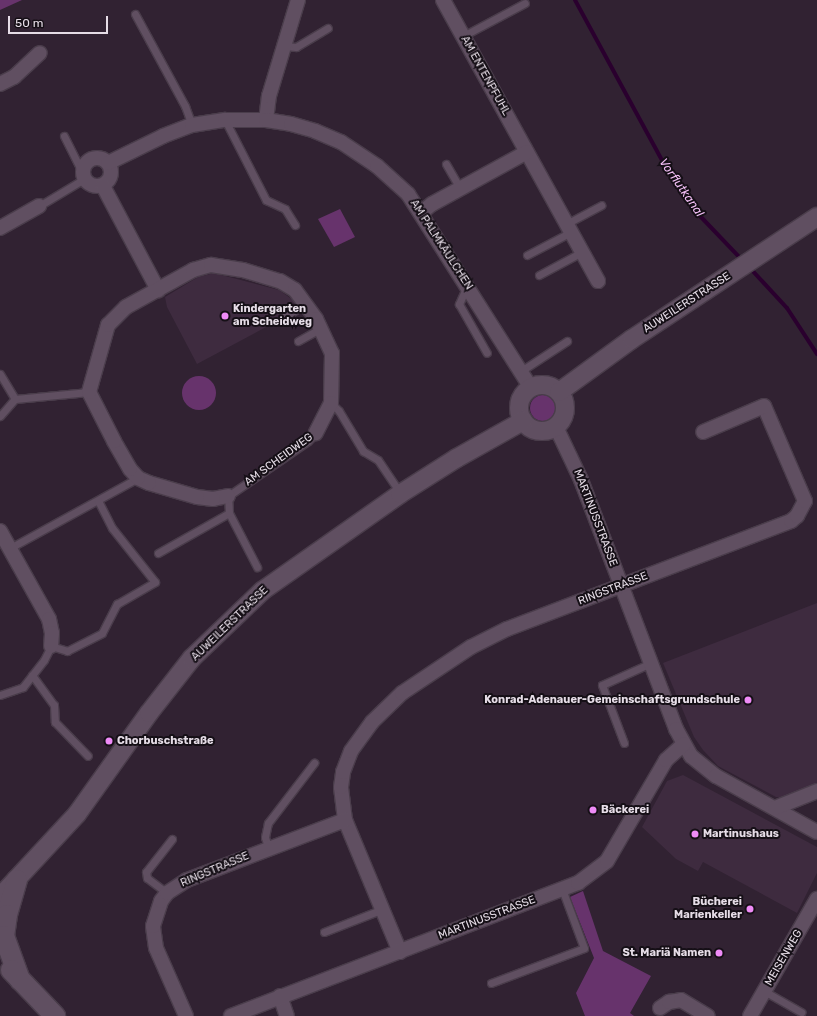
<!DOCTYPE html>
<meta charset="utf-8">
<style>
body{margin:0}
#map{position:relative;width:817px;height:1016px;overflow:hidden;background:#312232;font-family:Rubik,sans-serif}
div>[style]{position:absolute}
.built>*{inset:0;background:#3e2b3f}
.green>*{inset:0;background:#67336c}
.round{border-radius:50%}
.stream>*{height:4px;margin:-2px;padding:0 2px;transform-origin:2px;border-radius:2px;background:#2a002e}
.roads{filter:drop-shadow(1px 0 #4a3d4b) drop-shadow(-1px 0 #4a3d4b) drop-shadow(0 1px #4a3d4b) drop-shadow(0 -1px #4a3d4b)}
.service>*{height:7px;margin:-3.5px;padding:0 3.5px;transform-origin:3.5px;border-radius:3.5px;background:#604f61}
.minor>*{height:14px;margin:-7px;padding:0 7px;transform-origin:7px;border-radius:7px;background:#604f61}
.minor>.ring{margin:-7px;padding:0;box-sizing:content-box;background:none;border:14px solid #604f61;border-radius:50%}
.tertiary>*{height:18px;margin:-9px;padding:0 9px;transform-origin:9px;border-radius:9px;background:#604f61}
.tertiary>.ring{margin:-9px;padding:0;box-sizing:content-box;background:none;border:18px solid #604f61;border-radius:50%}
.secondary>*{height:20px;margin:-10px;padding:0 10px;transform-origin:10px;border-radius:10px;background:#604f61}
.dots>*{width:11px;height:11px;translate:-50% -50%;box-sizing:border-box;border:2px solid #150f16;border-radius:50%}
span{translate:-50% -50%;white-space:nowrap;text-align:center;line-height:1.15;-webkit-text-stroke:4px #150f16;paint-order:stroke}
.street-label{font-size:11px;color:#e6dde7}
.poi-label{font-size:11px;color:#e6dde7;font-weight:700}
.left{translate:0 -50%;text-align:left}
.right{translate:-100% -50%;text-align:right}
.water-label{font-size:12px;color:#f1bef4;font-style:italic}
.scale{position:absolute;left:8px;top:16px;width:100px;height:18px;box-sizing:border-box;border:2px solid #e6dde7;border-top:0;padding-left:5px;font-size:12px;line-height:14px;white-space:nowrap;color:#e6dde7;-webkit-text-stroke:3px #150f16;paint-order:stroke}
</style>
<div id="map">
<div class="built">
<i style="clip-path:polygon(214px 273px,279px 290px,296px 302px,278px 312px,281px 319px,197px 364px,167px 307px,165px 297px,198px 277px)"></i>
<i style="clip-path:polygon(817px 603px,817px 785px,783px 798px,776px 797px,718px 766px,703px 750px,694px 737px,663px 663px)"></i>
<i style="clip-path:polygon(683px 775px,817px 847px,817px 873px,797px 913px,703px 862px,698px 871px,676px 859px,642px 827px,667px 781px)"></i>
</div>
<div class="green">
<i style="clip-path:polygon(0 0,22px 0,0 10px)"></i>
<i style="clip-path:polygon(340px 209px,355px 237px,334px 247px,318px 219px)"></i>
<i class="round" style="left:182px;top:376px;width:34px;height:34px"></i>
<i class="round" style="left:530px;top:395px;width:26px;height:26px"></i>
<i style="clip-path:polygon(583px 891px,603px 951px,651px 976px,630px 1013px,634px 1016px,585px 1016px,576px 993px,594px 958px,570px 897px)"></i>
</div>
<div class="stream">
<i style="left:575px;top:0;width:184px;rotate:61.5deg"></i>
<i style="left:663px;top:162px;width:32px;rotate:58deg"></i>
<i style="left:680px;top:189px;width:35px;rotate:53deg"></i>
<i style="left:701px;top:217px;width:61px;rotate:46.3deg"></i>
<i style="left:749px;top:267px;width:56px;rotate:47.2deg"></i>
<i style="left:787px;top:308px;width:55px;rotate:56.9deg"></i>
</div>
<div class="roads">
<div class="service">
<i style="left:135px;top:14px;width:105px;rotate:61.5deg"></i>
<i style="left:185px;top:106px;width:20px;rotate:70deg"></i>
<i style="left:463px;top:36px;width:70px;rotate:-28deg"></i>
<i style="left:284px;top:46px;width:12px;rotate:5deg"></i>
<i style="left:296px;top:47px;width:37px;rotate:-31deg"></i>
<i style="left:225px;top:120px;width:90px;rotate:62.9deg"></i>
<i style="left:266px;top:200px;width:21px;rotate:25deg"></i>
<i style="left:285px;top:209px;width:19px;rotate:58deg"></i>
<i style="left:64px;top:136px;width:40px;rotate:63.4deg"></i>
<i style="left:446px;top:164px;width:28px;rotate:60deg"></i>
<i style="left:39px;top:206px;width:52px;rotate:-31deg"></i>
<i style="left:566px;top:224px;width:40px;rotate:-28deg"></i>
<i style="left:527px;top:255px;width:50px;rotate:-27.6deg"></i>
<i style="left:539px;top:275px;width:49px;rotate:-28.1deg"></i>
<i style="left:467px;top:286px;width:20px;rotate:114deg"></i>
<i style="left:459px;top:304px;width:56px;rotate:60.3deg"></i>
<i style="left:284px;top:317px;width:26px;rotate:-31deg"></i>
<i style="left:298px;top:341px;width:26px;rotate:-29deg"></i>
<i style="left:521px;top:371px;width:55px;rotate:-33.1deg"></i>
<i style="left:0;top:374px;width:29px;rotate:59deg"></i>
<i style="left:15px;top:399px;width:74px;rotate:-5.4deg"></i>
<i style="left:331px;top:403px;width:11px;rotate:45deg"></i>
<i style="left:339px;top:411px;width:47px;rotate:59deg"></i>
<i style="left:363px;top:451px;width:17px;rotate:31deg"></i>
<i style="left:378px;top:460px;width:40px;rotate:56deg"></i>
<i style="left:0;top:416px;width:23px;rotate:-49deg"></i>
<i style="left:229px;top:513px;width:61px;rotate:62.6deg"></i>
<i style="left:10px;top:548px;width:146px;rotate:-28.7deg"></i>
<i style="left:158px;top:553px;width:81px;rotate:-29.4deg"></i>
<i style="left:229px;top:513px;width:17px;rotate:-93deg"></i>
<i style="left:228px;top:496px;width:97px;rotate:-34.5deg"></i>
<i style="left:308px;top:441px;width:11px;rotate:-45deg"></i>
<i style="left:32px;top:675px;width:37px;rotate:54deg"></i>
<i style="left:54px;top:705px;width:17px;rotate:87deg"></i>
<i style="left:55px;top:722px;width:47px;rotate:45.9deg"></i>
<i style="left:0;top:695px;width:24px;rotate:-19deg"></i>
<i style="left:23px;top:687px;width:34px;rotate:-52deg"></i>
<i style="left:44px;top:660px;width:16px;rotate:-63deg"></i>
<i style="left:51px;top:646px;width:17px;rotate:17deg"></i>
<i style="left:67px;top:651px;width:39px;rotate:-27deg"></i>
<i style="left:102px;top:633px;width:33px;rotate:-63deg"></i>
<i style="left:117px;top:604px;width:44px;rotate:-30.1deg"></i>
<i style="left:155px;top:582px;width:69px;rotate:-128.5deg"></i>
<i style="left:112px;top:528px;width:31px;rotate:-117deg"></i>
<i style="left:624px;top:743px;width:62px;rotate:-110.8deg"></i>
<i style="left:602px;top:685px;width:54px;rotate:-24.2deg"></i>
<i style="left:268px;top:847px;width:10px;rotate:-107deg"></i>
<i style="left:265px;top:837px;width:14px;rotate:-78deg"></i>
<i style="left:268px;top:823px;width:76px;rotate:-52.5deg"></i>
<i style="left:167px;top:893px;width:25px;rotate:-143deg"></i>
<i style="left:147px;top:878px;width:6px;rotate:-99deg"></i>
<i style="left:146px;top:872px;width:42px;rotate:-51.8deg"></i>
<i style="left:324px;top:932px;width:63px;rotate:-21.3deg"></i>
<i style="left:491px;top:983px;width:99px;rotate:-20.6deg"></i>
<i style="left:584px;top:948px;width:63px;rotate:-110.4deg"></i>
<i style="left:764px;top:991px;width:43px;rotate:29.6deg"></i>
</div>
<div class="minor">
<i style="left:443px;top:0;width:321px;rotate:61.1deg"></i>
<i style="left:0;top:84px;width:16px;rotate:-27deg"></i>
<i style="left:14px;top:77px;width:35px;rotate:-43deg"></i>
<i style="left:266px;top:120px;width:24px;rotate:-83deg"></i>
<i style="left:269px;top:96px;width:100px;rotate:-73.2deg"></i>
<i class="ring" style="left:83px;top:158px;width:14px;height:14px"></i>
<i style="left:108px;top:163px;width:61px;rotate:-26.1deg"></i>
<i style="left:163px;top:136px;width:31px;rotate:-21deg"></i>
<i style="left:192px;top:125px;width:33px;rotate:-9deg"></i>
<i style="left:225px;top:120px;width:41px"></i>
<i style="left:266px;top:120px;width:25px;rotate:9deg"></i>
<i style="left:291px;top:124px;width:25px;rotate:16deg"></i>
<i style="left:315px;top:131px;width:28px;rotate:23deg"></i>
<i style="left:341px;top:142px;width:43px;rotate:33.7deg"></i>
<i style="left:377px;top:166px;width:42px;rotate:42.1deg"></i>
<i style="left:408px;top:194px;width:230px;rotate:57.6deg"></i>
<i style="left:103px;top:186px;width:118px;rotate:62.1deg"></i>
<i style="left:422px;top:212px;width:13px;rotate:-39deg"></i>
<i style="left:432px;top:204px;width:108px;rotate:-28.7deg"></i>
<i style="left:0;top:228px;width:45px;rotate:-29.4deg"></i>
<i style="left:556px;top:427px;width:59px;rotate:64.7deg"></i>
<i style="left:581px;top:480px;width:267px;rotate:69.1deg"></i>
<i style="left:676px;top:729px;width:31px;rotate:61deg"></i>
<i style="left:691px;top:756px;width:32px;rotate:39deg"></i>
<i style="left:716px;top:776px;width:115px;rotate:29deg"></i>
<i style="left:228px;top:496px;width:15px;rotate:169deg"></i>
<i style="left:213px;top:499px;width:16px;rotate:-173deg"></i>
<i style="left:197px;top:497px;width:50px;rotate:-163.7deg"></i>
<i style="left:149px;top:483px;width:12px;rotate:-156deg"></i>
<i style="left:138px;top:478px;width:12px;rotate:-132deg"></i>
<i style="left:130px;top:469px;width:32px;rotate:-120deg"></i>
<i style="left:114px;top:441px;width:55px;rotate:-117deg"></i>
<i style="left:89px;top:392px;width:70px;rotate:-74.2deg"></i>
<i style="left:108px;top:325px;width:25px;rotate:-45deg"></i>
<i style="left:126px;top:307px;width:77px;rotate:-28.9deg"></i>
<i style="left:193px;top:270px;width:19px;rotate:-16deg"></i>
<i style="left:211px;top:265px;width:32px;rotate:9deg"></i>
<i style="left:243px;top:270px;width:39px;rotate:17deg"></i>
<i style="left:280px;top:281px;width:17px;rotate:31deg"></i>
<i style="left:295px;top:290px;width:36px;rotate:54deg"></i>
<i style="left:316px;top:319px;width:38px;rotate:65deg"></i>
<i style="left:332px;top:353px;width:50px;rotate:91.1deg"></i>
<i style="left:331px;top:403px;width:34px;rotate:117deg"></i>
<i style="left:0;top:531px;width:101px;rotate:60.9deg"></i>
<i style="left:49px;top:619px;width:14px;rotate:78deg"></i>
<i style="left:52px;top:633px;width:13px;rotate:94deg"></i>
<i style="left:775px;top:808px;width:45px;rotate:-22deg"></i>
<i style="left:400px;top:952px;width:143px;rotate:-112.6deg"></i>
<i style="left:345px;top:820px;width:33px;rotate:-97deg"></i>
<i style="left:341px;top:787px;width:15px;rotate:-82deg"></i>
<i style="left:343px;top:772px;width:22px;rotate:-69deg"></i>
<i style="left:351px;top:751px;width:36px;rotate:-54deg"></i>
<i style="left:372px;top:722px;width:42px;rotate:-44deg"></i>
<i style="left:402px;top:693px;width:83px;rotate:-33.7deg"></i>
<i style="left:471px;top:647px;width:40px;rotate:-26.6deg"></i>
<i style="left:507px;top:629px;width:304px;rotate:-20.8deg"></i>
<i style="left:791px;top:521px;width:8px;rotate:-40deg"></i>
<i style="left:797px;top:516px;width:17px;rotate:-62deg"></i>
<i style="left:805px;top:501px;width:103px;rotate:-113.3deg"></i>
<i style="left:764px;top:406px;width:66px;rotate:156.9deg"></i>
<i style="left:280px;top:996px;width:21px;rotate:71deg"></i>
<i style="left:660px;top:1008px;width:11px;rotate:-34deg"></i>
<i style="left:669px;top:1002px;width:12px;rotate:-9deg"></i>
<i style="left:681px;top:1000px;width:31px;rotate:31deg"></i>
<i style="left:186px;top:1016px;width:74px;rotate:-113.8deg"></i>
<i style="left:156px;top:948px;width:22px;rotate:-98deg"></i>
<i style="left:153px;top:926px;width:26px;rotate:-72deg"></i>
<i style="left:161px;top:901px;width:10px;rotate:-53deg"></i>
<i style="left:167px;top:893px;width:24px;rotate:-33deg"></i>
<i style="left:187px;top:880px;width:169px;rotate:-20.8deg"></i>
<i style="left:231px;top:1016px;width:372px;rotate:-21deg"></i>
<i style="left:578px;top:883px;width:36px;rotate:-37deg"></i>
<i style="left:607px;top:861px;width:117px;rotate:-59.7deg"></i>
<i style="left:666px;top:760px;width:24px;rotate:-42deg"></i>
<i style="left:750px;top:1016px;width:135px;rotate:-60.2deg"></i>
</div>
<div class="tertiary">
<i class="ring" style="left:519px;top:385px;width:28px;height:28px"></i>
<i style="left:559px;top:392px;width:90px;rotate:-36deg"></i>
<i style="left:632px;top:339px;width:222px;rotate:-33.4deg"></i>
<i style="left:0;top:897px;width:113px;rotate:-47.1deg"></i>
<i style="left:77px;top:814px;width:124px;rotate:-54.5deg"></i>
<i style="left:149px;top:713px;width:70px;rotate:-52deg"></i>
<i style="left:192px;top:658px;width:97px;rotate:-43.7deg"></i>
<i style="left:262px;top:591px;width:169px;rotate:-35.1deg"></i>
<i style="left:400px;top:494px;width:67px;rotate:-32.3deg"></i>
<i style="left:457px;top:458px;width:76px;rotate:-29.3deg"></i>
</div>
<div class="secondary">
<i style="left:17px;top:880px;width:36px;rotate:106deg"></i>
<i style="left:7px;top:915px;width:21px;rotate:98deg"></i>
<i style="left:4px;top:936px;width:47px;rotate:70deg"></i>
<i style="left:11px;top:970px;width:64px;rotate:46.3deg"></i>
</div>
</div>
<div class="dots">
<i style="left:225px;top:316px;background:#ef8bf7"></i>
<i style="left:748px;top:700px;background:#ef8bf7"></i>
<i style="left:109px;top:741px;background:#ef8bf7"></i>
<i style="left:593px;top:810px;background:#ef8bf7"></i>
<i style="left:695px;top:834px;background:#ef8bf7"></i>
<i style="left:750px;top:909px;background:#ef8bf7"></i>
<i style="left:719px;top:953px;background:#ef8bf7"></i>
</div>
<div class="street-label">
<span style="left:485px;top:76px;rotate:61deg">AM ENTENPFUHL</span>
<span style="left:441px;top:245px;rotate:57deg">AM PALMKÄULCHEN</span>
<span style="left:687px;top:303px;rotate:-33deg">AUWEILERSTRASSE</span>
<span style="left:279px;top:460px;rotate:-36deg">AM SCHEIDWEG</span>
<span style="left:595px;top:518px;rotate:69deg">MARTINUSSTRASSE</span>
<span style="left:613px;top:589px;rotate:-21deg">RINGSTRASSE</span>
<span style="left:230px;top:624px;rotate:-44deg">AUWEILERSTRASSE</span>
<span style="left:215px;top:870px;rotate:-23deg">RINGSTRASSE</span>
<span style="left:487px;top:918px;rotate:-21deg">MARTINUSSTRASSE</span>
<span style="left:784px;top:958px;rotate:-60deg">MEISENWEG</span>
</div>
<div class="poi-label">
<span class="left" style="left:233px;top:316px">Kindergarten<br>am Scheidweg</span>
<span class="right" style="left:740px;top:700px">Konrad-Adenauer-Gemeinschaftsgrundschule</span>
<span class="left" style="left:117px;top:741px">Chorbuschstraße</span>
<span class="left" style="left:601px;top:810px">Bäckerei</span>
<span class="left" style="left:703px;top:834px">Martinushaus</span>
<span class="right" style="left:742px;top:909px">Bücherei<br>Marienkeller</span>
<span class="right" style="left:711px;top:953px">St. Mariä Namen</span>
</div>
<div class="water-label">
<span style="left:681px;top:188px;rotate:55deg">Vorflutkanal</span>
</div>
<div class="scale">50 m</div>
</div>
